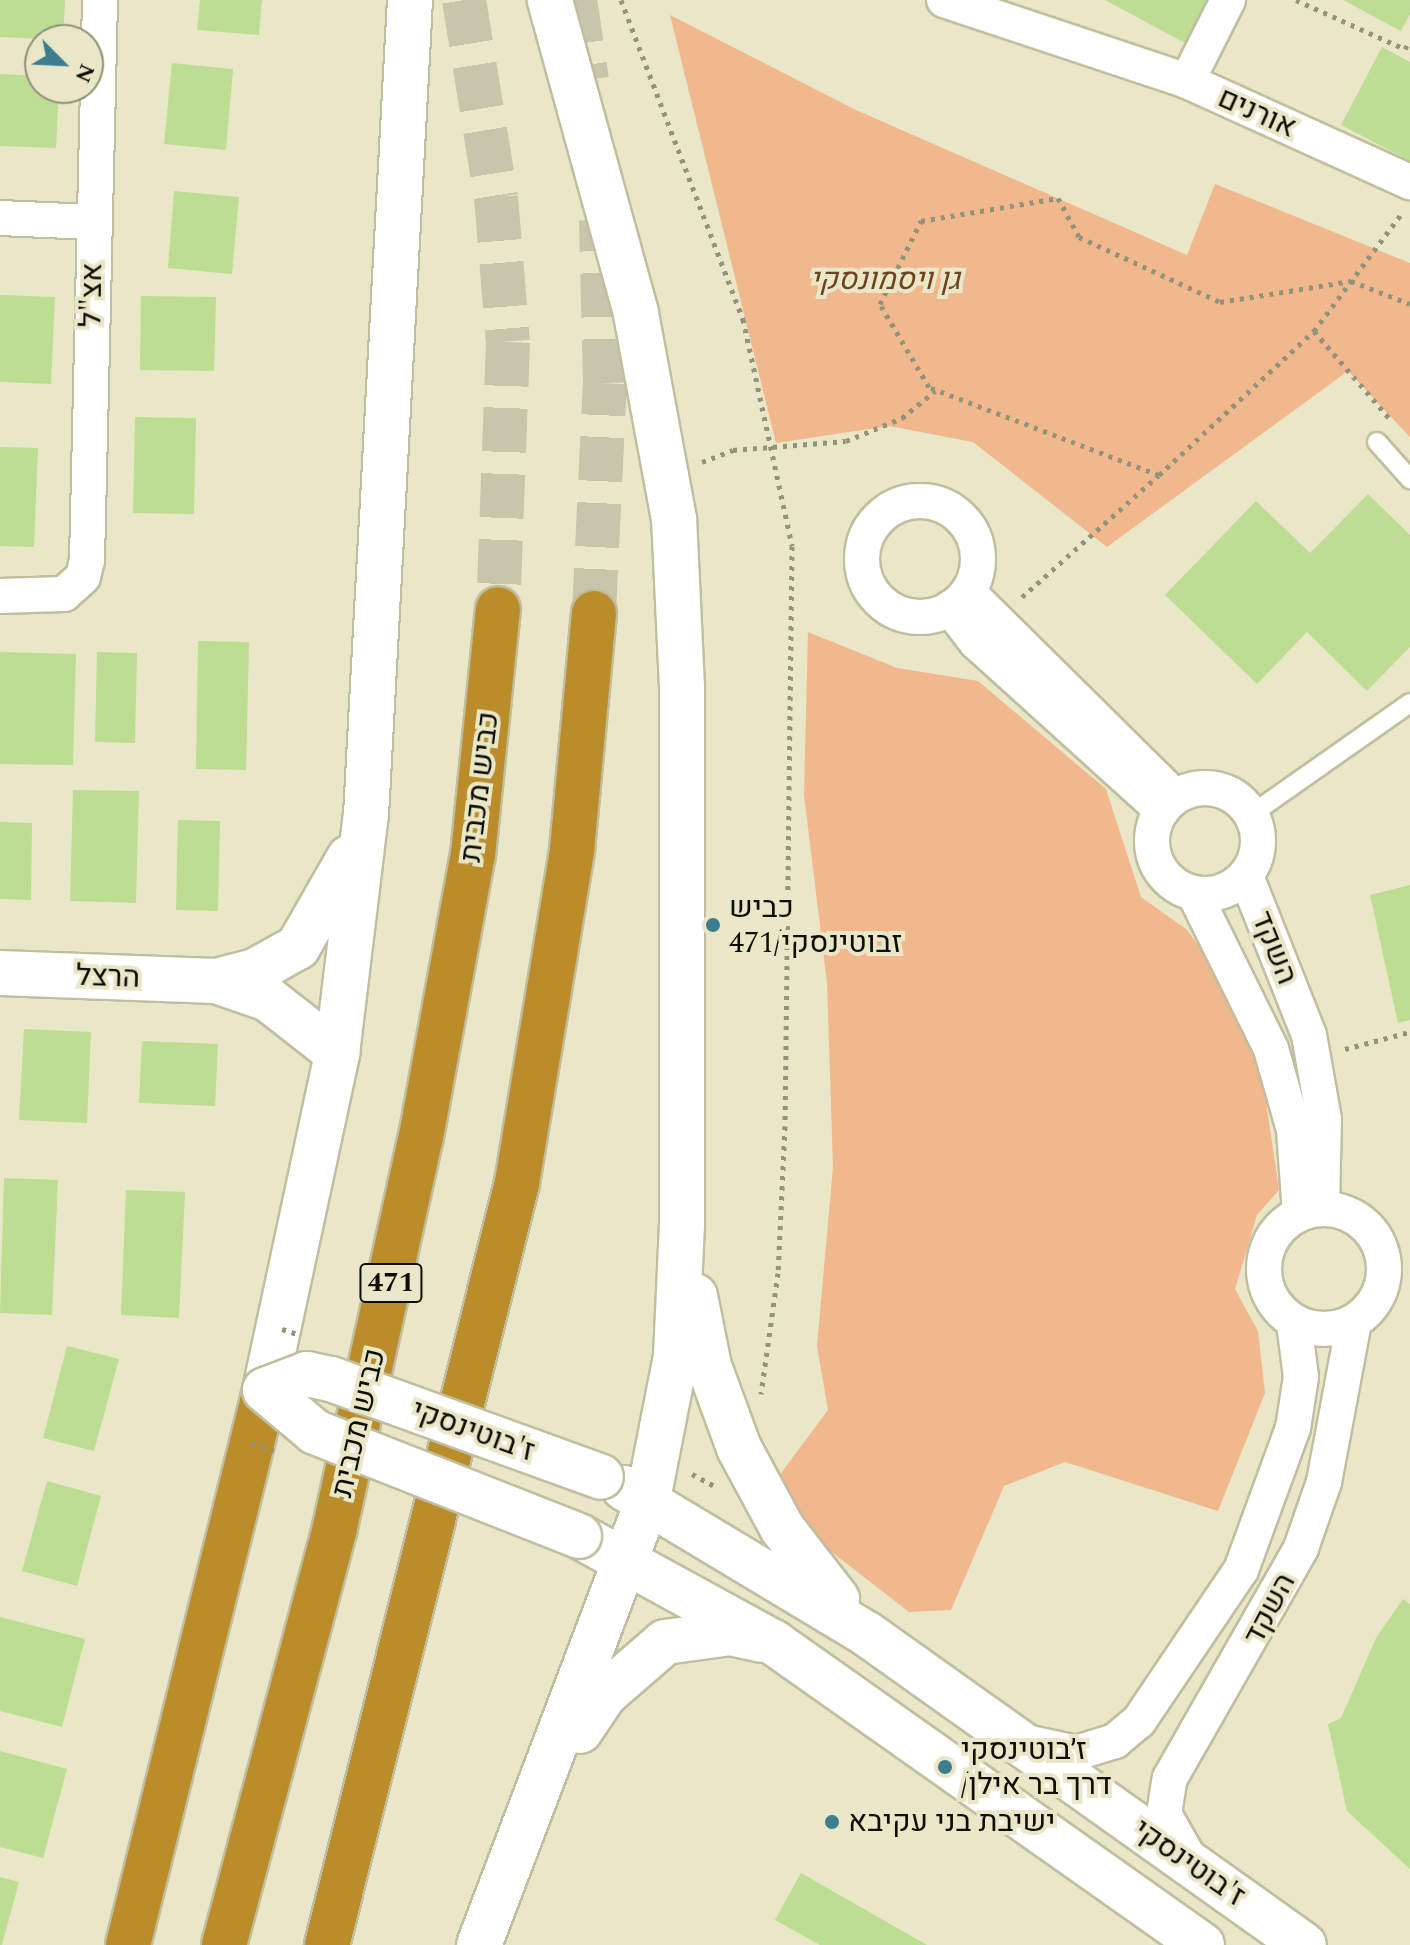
<!DOCTYPE html>
<meta charset="utf-8">
<style>
body{margin:0}
#map{position:relative;width:1410px;height:1945px;overflow:hidden;background:#e9e7c7;font-family:Spectral,Heebo,serif}
div>[style]{position:absolute}
.green>*{inset:0;background:#f1b78d}
.building>*{inset:0;background:#bddd93}
.highway-tunnel>*{height:44px;margin-top:-22px;transform-origin:0;background:repeating-linear-gradient(90deg,#c8c6aa 0 44px,transparent 0 66px)}
.path>*{height:5px;margin-top:-2.5px;transform-origin:0;background:repeating-linear-gradient(90deg,#93927b 0 4px,transparent 0 10px)}
.roads{filter:drop-shadow(2px 0 #c1be9f) drop-shadow(-2px 0 #c1be9f) drop-shadow(0 2px #c1be9f) drop-shadow(0 -2px #c1be9f)}
.lane>*{height:18px;margin:-9px;padding:0 9px;transform-origin:9px;border-radius:9px;background:#fff}
.street>*{height:34px;margin:-17px;padding:0 17px;transform-origin:17px;border-radius:17px;background:#fff}
.street>.ring{margin:-17px;padding:0;box-sizing:content-box;background:none;border:34px solid #fff;border-radius:50%}
.secondary>*{height:44px;margin:-22px;padding:0 22px;transform-origin:22px;border-radius:22px;background:#fff}
.highway>*{height:44px;margin:-22px;padding:0 22px;transform-origin:22px;border-radius:22px;background:#bb8c2a}
.path-bridge>*{height:5px;margin-top:-2.5px;transform-origin:0;background:repeating-linear-gradient(90deg,#93927b 0 4px,transparent 0 10px)}
.bridges{filter:drop-shadow(2px 0 #c1be9f) drop-shadow(-2px 0 #c1be9f) drop-shadow(0 2px #c1be9f) drop-shadow(0 -2px #c1be9f)}
.secondary-bridge>*{height:44px;margin:-22px;padding:0 22px;transform-origin:22px;border-radius:22px;background:#fff}
.dots>*{width:22px;height:22px;translate:-50% -50%;box-sizing:border-box;border:4px solid #e9e7c7;border-radius:50%}
span{translate:-50% -50%;white-space:nowrap;text-align:center;line-height:1.15;-webkit-text-stroke:8px #e9e7c7;paint-order:stroke}
.shield-label span{padding:2px 6px;background:#e9e7c7;border:2px solid;border-radius:6px;-webkit-text-stroke-width:0}
.shield-label{font-size:28px;color:#0e0d04;font-weight:700}
.street-label{font-size:30px;color:#0e0d04}
.park-label{font-size:30px;color:#6e421d;font-style:italic}
.poi-label{font-size:30px;color:#0e0d04}
.left{translate:0 -50%;text-align:left}
.north{position:absolute;left:24px;top:24px;width:80px;height:80px;box-sizing:border-box;background:#e9e7c7;border:2px solid #919079;border-radius:50%;rotate:114deg;font-size:22px;font-weight:700;line-height:32px;text-align:center;color:#0e0d04}
.north::after{content:'';display:block;margin:auto;width:28px;height:36px;background:#3d7d90;clip-path:polygon(50% 0,100% 100%,50% 72%,0 100%)}
</style>
<div id="map">
<div class="green">
<i style="clip-path:polygon(670px 15px,856px 110px,1187px 255px,1215px 184px,1410px 263px,1410px 437px,1348px 371px,1107px 547px,973px 442px,889px 426px,776px 443px)"></i>
<i style="clip-path:polygon(808px 632px,897px 668px,978px 681px,1106px 789px,1141px 897px,1186px 929px,1214px 965px,1259px 1054px,1279px 1190px,1257px 1215px,1235px 1289px,1258px 1331px,1265px 1393px,1218px 1511px,1065px 1462px,1004px 1486px,951px 1610px,909px 1612px,829px 1550px,776px 1480px,828px 1410px,817px 1346px,833px 1167px,827px 983px,804px 795px)"></i>
</div>
<div class="building">
<i style="clip-path:polygon(0 0,65px 0,63px 40px,0 37px)"></i>
<i style="clip-path:polygon(200px 0,262px 0,259px 35px,197px 30px)"></i>
<i style="clip-path:polygon(1105px 0,1208px 0,1185px 43px)"></i>
<i style="clip-path:polygon(1343px 0,1410px 0,1410px 14px,1401px 31px)"></i>
<i style="clip-path:polygon(1382px 47px,1410px 62px,1410px 161px,1341px 125px)"></i>
<i style="clip-path:polygon(172px 63px,233px 69px,226px 150px,164px 144px)"></i>
<i style="clip-path:polygon(0 74px,40px 76px,40px 88px,59px 88px,56px 148px,0 146px)"></i>
<i style="clip-path:polygon(174px 191px,239px 197px,232px 274px,168px 268px)"></i>
<i style="clip-path:polygon(0 295px,55px 297px,51px 384px,0 382px)"></i>
<i style="clip-path:polygon(141px 296px,216px 297px,214px 371px,140px 370px)"></i>
<i style="clip-path:polygon(135px 417px,196px 418px,194px 514px,133px 513px)"></i>
<i style="clip-path:polygon(0 447px,38px 448px,34px 547px,0 546px)"></i>
<i style="clip-path:polygon(1368px 494px,1410px 535px,1410px 647px,1367px 691px,1307px 632px,1257px 684px,1165px 595px,1256px 501px,1310px 553px)"></i>
<i style="clip-path:polygon(198px 641px,249px 642px,246px 770px,196px 769px)"></i>
<i style="clip-path:polygon(0 652px,76px 654px,73px 765px,0 764px)"></i>
<i style="clip-path:polygon(97px 652px,137px 653px,135px 743px,95px 742px)"></i>
<i style="clip-path:polygon(73px 790px,139px 791px,136px 903px,70px 901px)"></i>
<i style="clip-path:polygon(178px 820px,220px 821px,218px 911px,176px 910px)"></i>
<i style="clip-path:polygon(0 822px,32px 823px,31px 900px,0 899px)"></i>
<i style="clip-path:polygon(1410px 885px,1410px 1020px,1398px 1023px,1370px 895px)"></i>
<i style="clip-path:polygon(24px 1029px,91px 1032px,87px 1123px,19px 1120px)"></i>
<i style="clip-path:polygon(142px 1041px,218px 1044px,215px 1106px,139px 1103px)"></i>
<i style="clip-path:polygon(4px 1178px,58px 1180px,52px 1315px,0 1313px)"></i>
<i style="clip-path:polygon(126px 1190px,185px 1192px,179px 1318px,121px 1315px)"></i>
<i style="clip-path:polygon(67px 1346px,119px 1359px,94px 1451px,43px 1438px)"></i>
<i style="clip-path:polygon(47px 1481px,101px 1496px,77px 1586px,22px 1571px)"></i>
<i style="clip-path:polygon(1403px 1599px,1410px 1604px,1410px 1869px,1347px 1811px,1328px 1724px,1341px 1718px,1376px 1638px)"></i>
<i style="clip-path:polygon(0 1617px,85px 1639px,62px 1727px,0 1711px)"></i>
<i style="clip-path:polygon(0 1751px,67px 1769px,43px 1858px,0 1847px)"></i>
<i style="clip-path:polygon(801px 1873px,927px 1945px,820px 1945px,775px 1920px)"></i>
<i style="clip-path:polygon(0 1877px,19px 1882px,2px 1945px,0 1945px)"></i>
</div>
<div class="highway-tunnel">
<i style="left:464px;top:0;width:200px;rotate:80.8deg"></i>
<i style="left:496px;top:197px;width:145px;rotate:85.3deg"></i>
<i style="left:508px;top:342px;width:267px;rotate:92.1deg"></i>
<i style="left:575px;top:0;width:81px;rotate:81.5deg"></i>
<i style="left:594px;top:613px;width:230px;rotate:-87.3deg"></i>
<i style="left:605px;top:383px;width:163px;rotate:-91.4deg"></i>
</div>
<div class="path">
<i style="left:621px;top:0;width:342px;rotate:69.1deg"></i>
<i style="left:743px;top:319px;width:232px;rotate:77.8deg"></i>
<i style="left:792px;top:546px;width:580px;rotate:90.69deg"></i>
<i style="left:785px;top:1126px;width:147px;rotate:92.7deg"></i>
<i style="left:778px;top:1273px;width:122px;rotate:98deg"></i>
<i style="left:1296px;top:0;width:120px;rotate:24.2deg"></i>
<i style="left:1405px;top:49px;width:9px;rotate:-58deg"></i>
<i style="left:1314px;top:331px;width:147px;rotate:-53.3deg"></i>
<i style="left:702px;top:462px;width:33px;rotate:-21deg"></i>
<i style="left:733px;top:450px;width:113px;rotate:-4.6deg"></i>
<i style="left:846px;top:441px;width:61px;rotate:-22.3deg"></i>
<i style="left:902px;top:418px;width:43px;rotate:-39.3deg"></i>
<i style="left:1159px;top:475px;width:212px;rotate:-42.9deg"></i>
<i style="left:1314px;top:331px;width:116px;rotate:49.2deg"></i>
<i style="left:1022px;top:597px;width:183px;rotate:-41.7deg"></i>
<i style="left:1159px;top:475px;width:246px;rotate:-159.1deg"></i>
<i style="left:929px;top:387px;width:96px;rotate:-120.6deg"></i>
<i style="left:880px;top:304px;width:93px;rotate:-63.7deg"></i>
<i style="left:921px;top:221px;width:139px;rotate:-9.5deg"></i>
<i style="left:1058px;top:198px;width:44px;rotate:61.7deg"></i>
<i style="left:1079px;top:237px;width:155px;rotate:24.7deg"></i>
<i style="left:1220px;top:302px;width:133px;rotate:-9.1deg"></i>
<i style="left:1351px;top:281px;width:63px;rotate:21.3deg"></i>
<i style="left:1345px;top:1049px;width:67px;rotate:-14.7deg"></i>
<i style="left:692px;top:1474px;width:26px;rotate:28deg"></i>
</div>
<div class="roads">
<div class="lane">
<i style="left:1377px;top:442px;width:50px;rotate:48.3deg"></i>
<i style="left:1252px;top:814px;width:193px;rotate:-35.1deg"></i>
</div>
<div class="street">
<i style="left:944px;top:0;width:256px;rotate:18.4deg"></i>
<i style="left:1228px;top:0;width:91px;rotate:116.8deg"></i>
<i style="left:1187px;top:81px;width:245px;rotate:24.4deg"></i>
<i style="left:0;top:218px;width:93px;rotate:2.5deg"></i>
<i class="ring" style="left:862px;top:501px;width:82px;height:82px"></i>
<i style="left:968px;top:592px;width:291px;rotate:44.7deg"></i>
<i style="left:0;top:596px;width:64px;rotate:-1.8deg"></i>
<i style="left:64px;top:594px;width:25px;rotate:-42deg"></i>
<i style="left:83px;top:577px;width:17px;rotate:-77deg"></i>
<i style="left:87px;top:560px;width:560px;rotate:-88.67deg"></i>
<i style="left:950px;top:608px;width:43px;rotate:52.6deg"></i>
<i style="left:976px;top:642px;width:251px;rotate:42.1deg"></i>
<i class="ring" style="left:1152px;top:788px;width:72px;height:72px"></i>
<i style="left:1246px;top:876px;width:171px;rotate:68.4deg"></i>
<i style="left:1309px;top:1035px;width:85px;rotate:79.9deg"></i>
<i style="left:1324px;top:1119px;width:90px;rotate:91.3deg"></i>
<i style="left:1194px;top:893px;width:174px;rotate:63.7deg"></i>
<i style="left:1271px;top:1049px;width:84px;rotate:74.1deg"></i>
<i style="left:1294px;top:1130px;width:84px;rotate:85.9deg"></i>
<i class="ring" style="left:1264px;top:1209px;width:86px;height:86px"></i>
<i style="left:1031px;top:1743px;width:46px;rotate:12.5deg"></i>
<i style="left:1076px;top:1753px;width:41px;rotate:-17.1deg"></i>
<i style="left:1115px;top:1741px;width:31px;rotate:-40deg"></i>
<i style="left:1139px;top:1721px;width:182px;rotate:-56deg"></i>
<i style="left:1241px;top:1570px;width:151px;rotate:-69.9deg"></i>
<i style="left:1293px;top:1428px;width:52px;rotate:-81.1deg"></i>
<i style="left:1301px;top:1377px;width:54px;rotate:-97.4deg"></i>
<i style="left:1189px;top:1858px;width:51px;rotate:-119.6deg"></i>
<i style="left:1164px;top:1814px;width:36px;rotate:-81deg"></i>
<i style="left:1170px;top:1778px;width:265px;rotate:-60.3deg"></i>
<i style="left:1301px;top:1548px;width:70px;rotate:-70.8deg"></i>
<i style="left:1324px;top:1482px;width:163px;rotate:-79.4deg"></i>
</div>
<div class="secondary">
<i style="left:0;top:973px;width:216px;rotate:2.1deg"></i>
<i style="left:216px;top:981px;width:55px;rotate:19.1deg"></i>
<i style="left:268px;top:999px;width:88px;rotate:38deg"></i>
<i style="left:216px;top:981px;width:40px;rotate:-14.4deg"></i>
<i style="left:255px;top:971px;width:49px;rotate:-29.2deg"></i>
<i style="left:298px;top:947px;width:103px;rotate:-60.2deg"></i>
<i style="left:695px;top:1296px;width:71px;rotate:78.7deg"></i>
<i style="left:709px;top:1366px;width:87px;rotate:69.9deg"></i>
<i style="left:739px;top:1448px;width:91px;rotate:61.7deg"></i>
<i style="left:782px;top:1528px;width:90px;rotate:52.2deg"></i>
<i style="left:265px;top:1390px;width:345px;rotate:-77.9deg"></i>
<i style="left:337px;top:1053px;width:240px;rotate:-83.1deg"></i>
<i style="left:366px;top:815px;width:816px;rotate:-86.91deg"></i>
<i style="left:624px;top:1488px;width:283px;rotate:31deg"></i>
<i style="left:867px;top:1634px;width:536px;rotate:35.44deg"></i>
<i style="left:579px;top:1536px;width:221px;rotate:28.7deg"></i>
<i style="left:773px;top:1642px;width:525px;rotate:35.23deg"></i>
<i style="left:580px;top:1731px;width:45px;rotate:-56deg"></i>
<i style="left:605px;top:1694px;width:79px;rotate:-40.9deg"></i>
<i style="left:665px;top:1642px;width:66px;rotate:-7.9deg"></i>
<i style="left:730px;top:1633px;width:33px;rotate:12deg"></i>
<i style="left:479px;top:1945px;width:477px;rotate:-69.2deg"></i>
<i style="left:648px;top:1499px;width:146px;rotate:-78.9deg"></i>
<i style="left:676px;top:1356px;width:132px;rotate:-87.4deg"></i>
<i style="left:682px;top:1224px;width:537px;rotate:-90deg"></i>
<i style="left:682px;top:687px;width:168px;rotate:-92.7deg"></i>
<i style="left:674px;top:519px;width:209px;rotate:-100.5deg"></i>
<i style="left:636px;top:313px;width:325px;rotate:-105.4deg"></i>
</div>
<div class="highway">
<i style="left:128px;top:1945px;width:572px;rotate:-76.13deg"></i>
<i style="left:224px;top:1945px;width:432px;rotate:-75.1deg"></i>
<i style="left:335px;top:1527px;width:399px;rotate:-77.6deg"></i>
<i style="left:421px;top:1137px;width:287px;rotate:-79.6deg"></i>
<i style="left:473px;top:855px;width:247px;rotate:-84.2deg"></i>
<i style="left:327px;top:1945px;width:785px;rotate:-76deg"></i>
<i style="left:517px;top:1183px;width:338px;rotate:-80.6deg"></i>
<i style="left:572px;top:850px;width:238px;rotate:-84.7deg"></i>
</div>
</div>
<div class="path-bridge">
<i style="left:282px;top:1329px;width:19px;rotate:18deg"></i>
<i style="left:252px;top:1443px;width:23px;rotate:20deg"></i>
</div>
<div class="bridges">
<div class="secondary-bridge">
<i style="left:579px;top:1536px;width:284px;rotate:-158.5deg"></i>
<i style="left:315px;top:1432px;width:65px;rotate:-140deg"></i>
<i style="left:265px;top:1390px;width:45px;rotate:-20.9deg"></i>
<i style="left:307px;top:1374px;width:25px;rotate:12deg"></i>
<i style="left:331px;top:1379px;width:287px;rotate:19.9deg"></i>
</div>
</div>
<div class="dots">
<i style="left:713px;top:925px;background:#3d7d90"></i>
<i style="left:945px;top:1767px;background:#3d7d90"></i>
<i style="left:832px;top:1822px;background:#3d7d90"></i>
</div>
<div class="shield-label">
<span style="left:391px;top:1283px">471</span>
</div>
<div class="street-label">
<span style="left:1257px;top:113px;rotate:24deg">אורנים</span>
<span style="left:92px;top:295px;rotate:-89deg">אצ"ל</span>
<span style="left:480px;top:787px;rotate:-83deg">כביש מכבית</span>
<span style="left:1274px;top:948px;rotate:68deg">השקד</span>
<span style="left:108px;top:977px;rotate:2deg">הרצל</span>
<span style="left:359px;top:1423px;rotate:-77deg">כביש מכבית</span>
<span style="left:473px;top:1431px;rotate:20deg">ז'בוטינסקי</span>
<span style="left:1270px;top:1609px;rotate:-62deg">השקד</span>
<span style="left:1189px;top:1863px;rotate:35deg">ז'בוטינסקי</span>
</div>
<div class="park-label">
<span style="left:885px;top:280px">גן ויסמונסקי</span>
</div>
<div class="poi-label">
<span class="left" style="left:729px;top:925px">כביש<br>471/זבוטינסקי</span>
<span class="left" style="left:961px;top:1767px">ז׳בוטינסקי<br>/דרך בר אילן</span>
<span class="left" style="left:848px;top:1822px">ישיבת בני עקיבא</span>
</div>
<div class="north">N</div>
</div>
